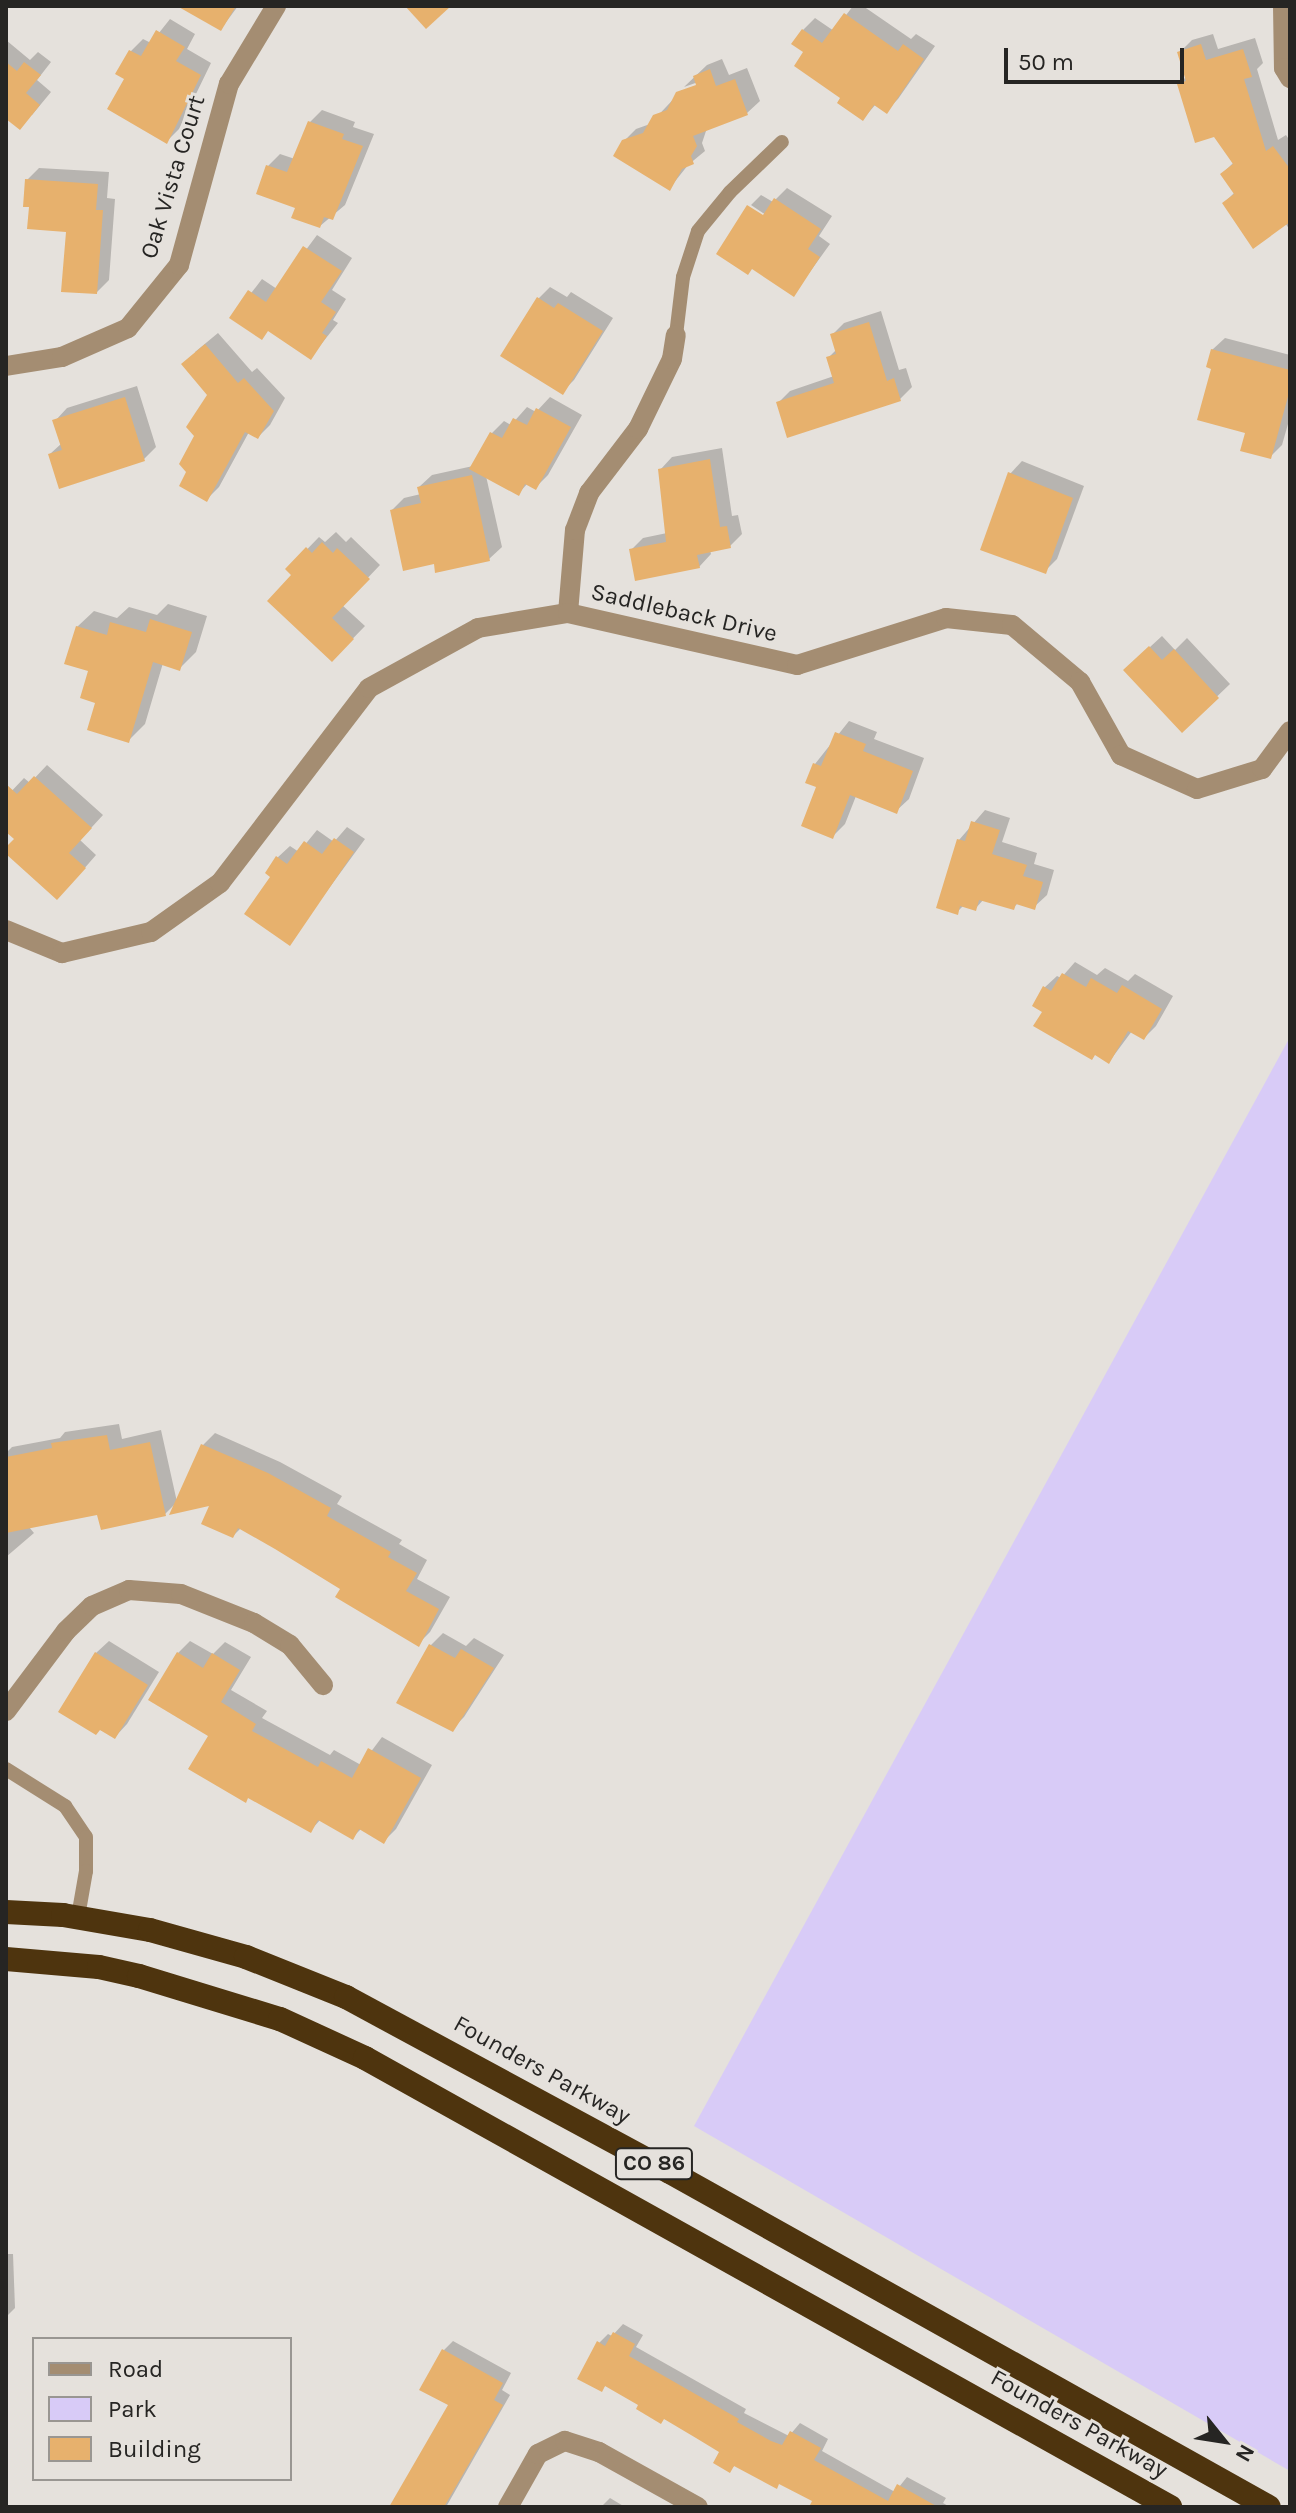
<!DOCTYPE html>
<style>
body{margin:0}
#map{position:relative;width:1296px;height:2513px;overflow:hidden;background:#e5e1dc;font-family:Karla,sans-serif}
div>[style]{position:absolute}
.green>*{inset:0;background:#d8cbf7}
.shadow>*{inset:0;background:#0003}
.building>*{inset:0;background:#e7b16d}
.lane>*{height:14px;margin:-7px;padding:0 7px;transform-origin:7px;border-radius:7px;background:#a48d72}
.street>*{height:20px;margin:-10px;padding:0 10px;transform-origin:10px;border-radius:10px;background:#a48d72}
.highway>*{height:24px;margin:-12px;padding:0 12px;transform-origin:12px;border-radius:12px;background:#4e340e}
span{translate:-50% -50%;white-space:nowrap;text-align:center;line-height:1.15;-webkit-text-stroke:6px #e5e1dc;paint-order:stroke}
.shield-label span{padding:2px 6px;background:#e5e1dc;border:2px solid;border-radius:6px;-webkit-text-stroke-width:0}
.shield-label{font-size:22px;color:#262523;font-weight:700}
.street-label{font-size:24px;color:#262523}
.frame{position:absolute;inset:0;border:8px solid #262523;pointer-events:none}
.legend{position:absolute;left:32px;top:2337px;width:260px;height:144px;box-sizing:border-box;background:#e5e1dc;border:2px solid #999692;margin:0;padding:10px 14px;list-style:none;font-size:24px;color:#262523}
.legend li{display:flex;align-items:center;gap:16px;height:40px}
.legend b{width:40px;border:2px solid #999692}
.north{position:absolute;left:1184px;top:2401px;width:80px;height:80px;-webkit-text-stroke:6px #e5e1dc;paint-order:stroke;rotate:120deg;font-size:22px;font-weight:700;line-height:32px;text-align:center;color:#262523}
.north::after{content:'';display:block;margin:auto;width:28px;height:36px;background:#262523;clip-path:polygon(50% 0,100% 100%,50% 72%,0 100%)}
.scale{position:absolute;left:1004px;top:48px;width:180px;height:36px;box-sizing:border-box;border:4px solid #262523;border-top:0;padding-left:10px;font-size:24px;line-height:28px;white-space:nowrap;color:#262523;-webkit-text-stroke:6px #e5e1dc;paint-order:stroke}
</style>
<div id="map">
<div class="green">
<i style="clip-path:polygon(1290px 1037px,1290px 2471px,694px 2126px)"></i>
</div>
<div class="shadow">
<i style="clip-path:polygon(197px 6px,238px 6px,221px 29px)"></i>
<i style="clip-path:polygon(853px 6px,863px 6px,911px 39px,916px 34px,935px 46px,898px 99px,886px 111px,876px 104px,863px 119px,806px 52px,803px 30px,815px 18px,834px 31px)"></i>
<i style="clip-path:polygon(170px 19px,195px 34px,187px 49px,211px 63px,179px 129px,167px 141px,126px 78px,118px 74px,131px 51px,143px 39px,151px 43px)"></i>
<i style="clip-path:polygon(1213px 34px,1218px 49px,1255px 38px,1263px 63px,1257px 69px,1278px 140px,1286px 135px,1290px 141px,1290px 230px,1285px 223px,1224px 203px,1235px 192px,1222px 174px,1234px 162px,1179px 84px,1187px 76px,1180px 52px,1192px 40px)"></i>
<i style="clip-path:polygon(6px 40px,30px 60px,38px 52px,51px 62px,37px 80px,51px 92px,32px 115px,6px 116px)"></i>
<i style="clip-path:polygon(722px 59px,729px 75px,747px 68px,760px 101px,747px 113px,707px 128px,702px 143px,705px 151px,688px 165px,669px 189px,623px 142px,636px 129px,650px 124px,682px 90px,682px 92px,706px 83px,704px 80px,684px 87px,707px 65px)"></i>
<i style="clip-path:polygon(322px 110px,355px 122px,353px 127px,374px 134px,345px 205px,320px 226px,297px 207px,268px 166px,280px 154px,295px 159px,310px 122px)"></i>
<i style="clip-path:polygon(39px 168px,109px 172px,107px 198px,115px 199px,109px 280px,97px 292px,68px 230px,31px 205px,27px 180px)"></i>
<i style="clip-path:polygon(787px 188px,832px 216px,819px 236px,830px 244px,794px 294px,770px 222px,772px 219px,751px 205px,761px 195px,773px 202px)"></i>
<i style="clip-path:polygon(317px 235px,352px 258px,332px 290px,346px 299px,333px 320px,338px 323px,311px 357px,269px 329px,232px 318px,262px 279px,277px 289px)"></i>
<i style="clip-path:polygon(550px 287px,567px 297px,571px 292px,613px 318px,574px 380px,562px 392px,538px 299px)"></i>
<i style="clip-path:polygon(881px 311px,899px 370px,906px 368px,912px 387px,900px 399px,778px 403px,790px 391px,834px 376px,828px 358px,837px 349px,832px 335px,844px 323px)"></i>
<i style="clip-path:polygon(218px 333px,252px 372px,257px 368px,285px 398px,270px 425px,258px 437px,249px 432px,219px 487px,207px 499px,189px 472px,209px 395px,195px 352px)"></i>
<i style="clip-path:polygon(1225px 338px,1290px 355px,1290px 417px,1282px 445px,1270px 457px,1214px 367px,1212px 350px)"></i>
<i style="clip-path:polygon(137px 386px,156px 447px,144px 459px,50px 454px,62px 443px,55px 421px,67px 408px)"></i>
<i style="clip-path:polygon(550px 397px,582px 415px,548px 475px,536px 487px,528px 483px,518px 494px,486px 476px,502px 547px,489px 559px,435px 562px,392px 510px,404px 498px,421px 494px,419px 487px,432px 475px,473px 466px,492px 433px,504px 421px,511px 425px,527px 407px,536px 412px)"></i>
<i style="clip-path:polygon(722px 448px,732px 516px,738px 515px,742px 534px,730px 546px,710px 550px,711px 554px,699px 567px,631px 550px,643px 538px,667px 533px,660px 470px,672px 457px)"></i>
<i style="clip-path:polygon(1022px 461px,1084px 486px,1057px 559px,1045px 571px,1010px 474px)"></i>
<i style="clip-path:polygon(336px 532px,346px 542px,351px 537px,380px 565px,342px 605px,365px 626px,332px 660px,294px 575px,288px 569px,319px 537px,325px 542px)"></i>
<i style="clip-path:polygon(168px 604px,207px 616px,196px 652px,180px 668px,163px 663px,145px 724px,129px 740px,97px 701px,77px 627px,94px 611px,117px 618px,129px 607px,157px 615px)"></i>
<i style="clip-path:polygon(1162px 636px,1175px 650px,1187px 638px,1230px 684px,1182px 730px,1138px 658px)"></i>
<i style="clip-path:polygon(849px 721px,877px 732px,874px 739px,924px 758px,909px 799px,896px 811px,856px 796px,845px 824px,833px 836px,815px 764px)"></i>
<i style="clip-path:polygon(47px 765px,103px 815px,80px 840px,96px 855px,69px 886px,6px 851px,16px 838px,6px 829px,6px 797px,24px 778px,30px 783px)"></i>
<i style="clip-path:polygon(985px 810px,1010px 818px,1002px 842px,1037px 853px,1034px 864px,1054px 870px,1047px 895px,1034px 907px,1019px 902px,1013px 908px,984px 899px,975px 909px,964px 905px,957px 912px,959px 840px)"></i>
<i style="clip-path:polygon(347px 827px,365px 839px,289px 943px,277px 858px,290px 846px,299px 852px,317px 830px,334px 842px)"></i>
<i style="clip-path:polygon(1075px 962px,1097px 975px,1105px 968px,1128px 981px,1135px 974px,1173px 996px,1156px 1026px,1144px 1038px,1132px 1031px,1109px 1062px,1044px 1011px,1044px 988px,1057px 976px,1061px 978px)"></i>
<i style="clip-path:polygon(119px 1424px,122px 1439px,161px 1430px,177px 1502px,203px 1445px,215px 1433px,280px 1462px,342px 1496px,337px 1504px,402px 1540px,399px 1544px,427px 1560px,417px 1579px,450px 1597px,430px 1632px,418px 1644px,338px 1597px,342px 1588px,310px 1570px,311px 1568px,241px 1528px,233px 1536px,204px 1523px,213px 1503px,173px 1512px,177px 1502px,165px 1514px,102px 1528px,99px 1513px,29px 1527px,34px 1533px,6px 1557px,6px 1453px,12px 1447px,60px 1438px,65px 1432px)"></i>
<i style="clip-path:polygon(443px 1633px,466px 1646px,474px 1638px,504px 1655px,464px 1717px,452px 1729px,399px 1702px,431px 1645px)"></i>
<i style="clip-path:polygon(109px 1641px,159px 1672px,127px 1724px,115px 1737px,61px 1711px,96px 1653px)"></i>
<i style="clip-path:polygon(190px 1641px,213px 1654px,225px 1642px,251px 1657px,231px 1690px,267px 1711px,262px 1718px,330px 1755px,334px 1750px,361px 1765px,382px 1737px,432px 1765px,396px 1829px,384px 1841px,361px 1829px,353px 1837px,321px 1819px,311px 1830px,210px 1735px,178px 1653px)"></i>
<i style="clip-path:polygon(6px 2254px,13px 2254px,15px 2308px,6px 2317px)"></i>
<i style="clip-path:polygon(623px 2324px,643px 2335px,636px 2347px,746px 2409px,744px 2413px,789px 2436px,800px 2423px,828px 2439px,822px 2451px,895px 2492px,907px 2477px,946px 2498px,943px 2503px,950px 2507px,817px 2507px,815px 2500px,780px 2482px,736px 2464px,730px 2470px,721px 2451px,606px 2385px,601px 2390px,599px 2343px,608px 2334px,612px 2336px)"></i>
<i style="clip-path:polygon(453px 2341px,511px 2373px,502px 2390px,510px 2395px,446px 2507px,391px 2507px,451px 2404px,444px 2350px)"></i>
<i style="clip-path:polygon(610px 2498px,625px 2507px,601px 2507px)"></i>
</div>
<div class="building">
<i style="clip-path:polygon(177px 6px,236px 6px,221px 31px)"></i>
<i style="clip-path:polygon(405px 6px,451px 6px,426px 29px)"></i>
<i style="clip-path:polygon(844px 13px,898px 51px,903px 44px,924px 59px,887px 114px,874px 105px,863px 121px,837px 103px,840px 98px,794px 66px,803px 52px,791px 44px,802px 29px,822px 43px)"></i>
<i style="clip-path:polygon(156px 30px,185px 47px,176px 61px,201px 75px,167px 144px,107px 109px,124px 79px,115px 74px,129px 50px,141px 56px)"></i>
<i style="clip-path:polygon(1201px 44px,1206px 60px,1243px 49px,1252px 77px,1244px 79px,1266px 151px,1273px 146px,1290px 169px,1290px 222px,1253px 249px,1222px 203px,1234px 194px,1220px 174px,1233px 164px,1214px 137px,1195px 143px,1177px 84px,1186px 81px,1177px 52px)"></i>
<i style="clip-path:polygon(6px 62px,17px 71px,24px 62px,41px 75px,26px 93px,40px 105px,20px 130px,6px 119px)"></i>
<i style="clip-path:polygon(710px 69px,716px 86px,735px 79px,748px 115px,693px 136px,697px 146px,691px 156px,694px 164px,682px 169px,670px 191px,613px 156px,622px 140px,643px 133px,653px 115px,667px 110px,676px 92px,696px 85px,693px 76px)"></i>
<i style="clip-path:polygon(308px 121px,344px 134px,342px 139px,363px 146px,333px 220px,324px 217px,320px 228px,291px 218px,295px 208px,256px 194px,266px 165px,287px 172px)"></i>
<i style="clip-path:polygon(25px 179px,98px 184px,96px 210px,103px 210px,97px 294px,61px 292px,66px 232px,27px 229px,29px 207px,23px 207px)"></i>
<i style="clip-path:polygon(774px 198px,821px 229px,808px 249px,820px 257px,794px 297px,752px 269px,748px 275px,716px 254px,747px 205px,763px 215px)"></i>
<i style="clip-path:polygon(303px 246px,342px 271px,321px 302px,336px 312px,322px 333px,327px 336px,311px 360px,268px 331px,262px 340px,229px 318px,248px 290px,266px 302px)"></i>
<i style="clip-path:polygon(537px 297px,554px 308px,558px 303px,603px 331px,563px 395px,500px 356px)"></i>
<i style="clip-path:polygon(869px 322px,887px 381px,894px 378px,901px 401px,787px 438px,776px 402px,834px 383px,826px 357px,836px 354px,830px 334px)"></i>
<i style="clip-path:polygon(205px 344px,238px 383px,244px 378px,274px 411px,258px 439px,245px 432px,207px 502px,179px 486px,186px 472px,179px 464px,194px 436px,186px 427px,207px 395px,181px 364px)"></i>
<i style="clip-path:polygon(1211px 349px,1290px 370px,1290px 389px,1271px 459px,1240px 451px,1245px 433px,1197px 420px,1211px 369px,1206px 367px)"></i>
<i style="clip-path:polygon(125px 397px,145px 461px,59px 489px,48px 454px,62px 450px,52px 420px)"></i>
<i style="clip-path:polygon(536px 408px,571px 427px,536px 490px,525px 484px,519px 496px,469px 469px,490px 432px,502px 438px,513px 418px,527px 425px)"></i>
<i style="clip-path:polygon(710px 459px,720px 527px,727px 526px,731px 548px,697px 555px,700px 568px,635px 581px,629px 549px,666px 542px,658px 469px)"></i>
<i style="clip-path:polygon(1008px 472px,1073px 498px,1046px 574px,980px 550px)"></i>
<i style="clip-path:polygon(472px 475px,490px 561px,435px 573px,434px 564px,403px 571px,390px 510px,421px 503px,417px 487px)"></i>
<i style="clip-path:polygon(322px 542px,333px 553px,337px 548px,370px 579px,332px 618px,354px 639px,332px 662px,267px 601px,291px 575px,285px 569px,306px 547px,312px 553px)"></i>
<i style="clip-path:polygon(150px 619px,192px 632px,180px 671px,153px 662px,129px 743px,87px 730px,95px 703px,80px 698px,88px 671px,64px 664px,76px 626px,107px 635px,110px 622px,146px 632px)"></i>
<i style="clip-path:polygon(1149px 646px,1162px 660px,1174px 649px,1219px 698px,1182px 733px,1123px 670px)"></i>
<i style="clip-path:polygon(835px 732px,866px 744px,863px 751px,913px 771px,897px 814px,850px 795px,833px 839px,801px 826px,816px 787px,805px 783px,813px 763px,821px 766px)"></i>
<i style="clip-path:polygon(34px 776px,92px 828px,69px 853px,86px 868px,57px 900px,6px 854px,6px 847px,14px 839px,6px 832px,6px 784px,17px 794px)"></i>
<i style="clip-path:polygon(971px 821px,1000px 830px,992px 854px,1027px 865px,1023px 876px,1043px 882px,1035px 910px,1016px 904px,1014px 910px,979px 900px,976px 911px,960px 906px,958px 915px,936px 908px,957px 839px,965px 841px)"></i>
<i style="clip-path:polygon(334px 838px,354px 852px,290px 946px,244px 914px,270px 877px,265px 873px,276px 856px,287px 864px,304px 841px,322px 854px)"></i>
<i style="clip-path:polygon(1062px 973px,1086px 987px,1091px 978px,1117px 993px,1122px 985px,1162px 1009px,1144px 1040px,1128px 1031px,1109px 1064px,1095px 1055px,1092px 1060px,1033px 1026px,1042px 1012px,1032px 1006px,1043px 986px,1051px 991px)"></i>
<i style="clip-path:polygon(107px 1435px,110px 1450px,150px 1442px,166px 1516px,101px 1530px,97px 1515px,6px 1533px,6px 1457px,52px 1448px,51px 1443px)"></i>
<i style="clip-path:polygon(201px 1444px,268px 1473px,331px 1508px,327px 1516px,391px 1552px,388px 1557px,417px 1573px,406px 1591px,439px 1609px,419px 1647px,335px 1597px,340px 1589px,275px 1549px,238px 1528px,233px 1538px,201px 1524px,209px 1506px,169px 1515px)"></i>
<i style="clip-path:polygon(429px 1644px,455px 1658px,461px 1649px,494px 1668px,453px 1732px,396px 1703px)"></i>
<i style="clip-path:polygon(95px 1652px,148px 1685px,115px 1739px,100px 1730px,96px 1735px,58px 1712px)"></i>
<i style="clip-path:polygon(177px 1652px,203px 1668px,212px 1653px,240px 1670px,221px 1702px,256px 1724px,252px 1731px,318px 1767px,321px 1761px,352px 1778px,368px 1748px,421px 1778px,384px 1844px,359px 1829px,353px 1840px,318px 1820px,311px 1833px,248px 1798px,246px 1803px,188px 1769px,208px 1736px,148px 1700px)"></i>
<i style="clip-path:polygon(613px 2332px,635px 2344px,629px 2356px,739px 2419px,737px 2422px,771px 2441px,782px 2445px,790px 2431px,821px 2448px,814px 2460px,888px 2501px,897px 2484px,938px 2507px,809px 2507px,812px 2501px,779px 2484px,777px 2489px,734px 2466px,730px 2473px,713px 2463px,719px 2452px,696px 2438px,664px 2419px,661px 2424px,636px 2409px,638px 2405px,605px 2386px,602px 2392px,577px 2379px,597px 2341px,605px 2346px)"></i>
<i style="clip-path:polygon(442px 2349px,503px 2383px,494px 2400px,503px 2405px,444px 2507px,389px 2507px,448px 2405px,419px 2390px)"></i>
</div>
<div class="lane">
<i style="left:676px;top:335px;width:58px;rotate:-83.1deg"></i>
<i style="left:683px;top:277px;width:48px;rotate:-71.9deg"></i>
<i style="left:698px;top:231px;width:50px;rotate:-50.6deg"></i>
<i style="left:730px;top:192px;width:72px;rotate:-43.9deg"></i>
<i style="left:6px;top:1769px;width:70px;rotate:32.1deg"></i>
<i style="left:65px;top:1806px;width:37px;rotate:56deg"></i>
<i style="left:86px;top:1837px;width:34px;rotate:90deg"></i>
<i style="left:86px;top:1871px;width:47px;rotate:99.9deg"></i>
</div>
<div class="street">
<i style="left:1283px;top:6px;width:62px;rotate:89.1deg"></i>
<i style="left:1284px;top:68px;width:12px;rotate:59deg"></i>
<i style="left:6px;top:366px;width:57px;rotate:-9.1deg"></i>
<i style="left:62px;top:357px;width:72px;rotate:-23.7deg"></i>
<i style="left:128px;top:328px;width:81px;rotate:-51deg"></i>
<i style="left:179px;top:265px;width:188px;rotate:-74.6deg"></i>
<i style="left:229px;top:84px;width:91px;rotate:-58.9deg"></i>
<i style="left:568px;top:613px;width:83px;rotate:-85.2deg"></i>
<i style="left:575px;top:530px;width:40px;rotate:-69deg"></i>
<i style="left:589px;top:493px;width:81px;rotate:-52.6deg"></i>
<i style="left:638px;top:429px;width:78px;rotate:-64.1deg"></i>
<i style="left:672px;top:359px;width:24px;rotate:-81deg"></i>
<i style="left:6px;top:930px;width:61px;rotate:22.3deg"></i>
<i style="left:62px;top:953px;width:91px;rotate:-13.3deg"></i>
<i style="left:151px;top:932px;width:85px;rotate:-35.4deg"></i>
<i style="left:220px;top:883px;width:245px;rotate:-52.6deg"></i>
<i style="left:369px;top:688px;width:124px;rotate:-28.8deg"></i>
<i style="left:478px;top:628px;width:91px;rotate:-9.5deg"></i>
<i style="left:568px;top:613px;width:235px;rotate:12.8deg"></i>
<i style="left:797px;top:665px;width:156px;rotate:-17.5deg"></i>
<i style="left:946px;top:618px;width:66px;rotate:6.1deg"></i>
<i style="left:1012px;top:625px;width:89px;rotate:40deg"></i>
<i style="left:1080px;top:682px;width:84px;rotate:60.7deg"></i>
<i style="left:1121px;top:755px;width:83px;rotate:24.1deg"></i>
<i style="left:1197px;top:789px;width:68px;rotate:-17.1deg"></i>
<i style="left:1262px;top:769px;width:47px;rotate:-53.6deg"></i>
<i style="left:6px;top:1711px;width:100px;rotate:-53.1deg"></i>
<i style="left:66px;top:1631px;width:36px;rotate:-44deg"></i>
<i style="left:92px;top:1606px;width:40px;rotate:-23.4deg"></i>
<i style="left:129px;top:1590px;width:52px;rotate:4.4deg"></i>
<i style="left:181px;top:1594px;width:79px;rotate:21.7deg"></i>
<i style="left:254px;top:1623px;width:42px;rotate:31.4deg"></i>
<i style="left:290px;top:1645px;width:52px;rotate:50.5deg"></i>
<i style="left:508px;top:2507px;width:61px;rotate:-60.5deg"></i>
<i style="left:538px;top:2454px;width:30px;rotate:-26deg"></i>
<i style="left:565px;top:2441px;width:36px;rotate:18deg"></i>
<i style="left:599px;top:2452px;width:113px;rotate:29.1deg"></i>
</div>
<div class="highway">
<i style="left:6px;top:1912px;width:57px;rotate:3deg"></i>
<i style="left:63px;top:1915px;width:88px;rotate:9.8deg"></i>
<i style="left:150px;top:1930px;width:100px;rotate:15.7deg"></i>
<i style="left:246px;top:1957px;width:108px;rotate:21.8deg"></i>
<i style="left:346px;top:1997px;width:368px;rotate:28.4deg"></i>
<i style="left:670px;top:2172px;width:686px;rotate:29.22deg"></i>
<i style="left:6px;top:1959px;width:93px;rotate:4.9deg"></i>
<i style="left:99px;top:1967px;width:41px;rotate:12.7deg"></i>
<i style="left:139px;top:1976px;width:147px;rotate:17deg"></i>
<i style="left:280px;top:2019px;width:94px;rotate:24.6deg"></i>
<i style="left:365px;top:2058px;width:922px;rotate:29.15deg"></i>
</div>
<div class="shield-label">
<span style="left:654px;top:2164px">CO 86</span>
</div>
<div class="street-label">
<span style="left:173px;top:177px;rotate:-73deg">Oak Vista Court</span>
<span style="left:684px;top:613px;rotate:13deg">Saddleback Drive</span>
<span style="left:542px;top:2070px;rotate:29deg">Founders Parkway</span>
<span style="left:1079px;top:2424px;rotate:29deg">Founders Parkway</span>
</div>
<div class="frame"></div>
<ul class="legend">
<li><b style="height:10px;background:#a48d72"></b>Road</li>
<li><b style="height:22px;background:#d8cbf7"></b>Park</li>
<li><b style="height:22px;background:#e7b16d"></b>Building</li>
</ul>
<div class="north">N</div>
<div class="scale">50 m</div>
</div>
